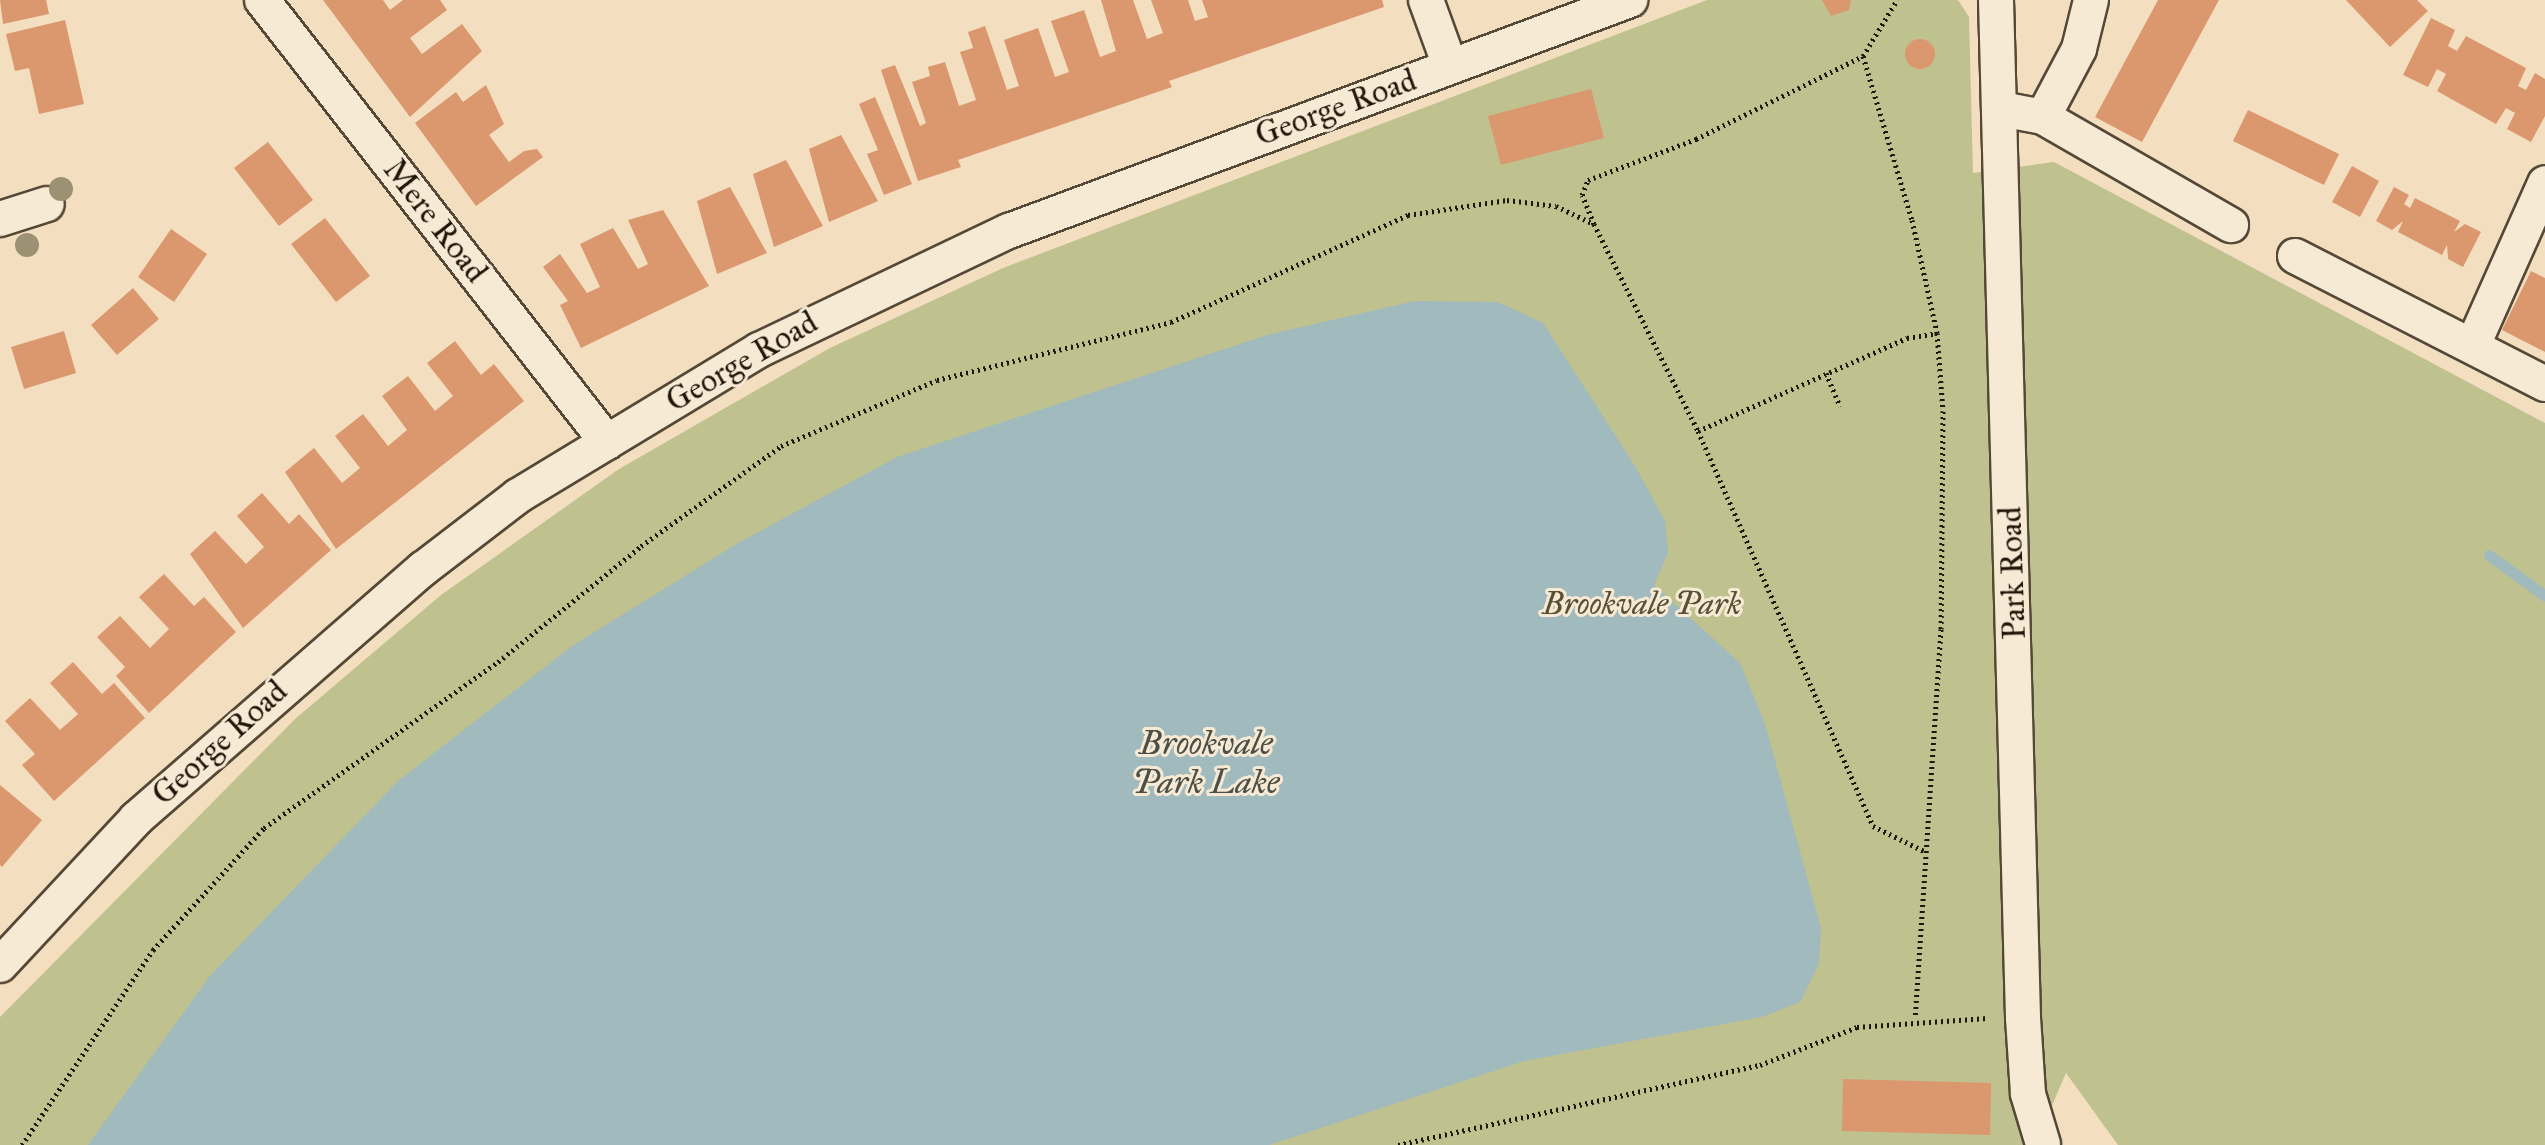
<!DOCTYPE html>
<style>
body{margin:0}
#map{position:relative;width:2545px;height:1145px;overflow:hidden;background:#f3dfbf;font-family:"IM FELL Great Primer",serif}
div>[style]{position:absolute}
.green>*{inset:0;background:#bfc18f}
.water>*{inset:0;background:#a0babd}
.stream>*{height:11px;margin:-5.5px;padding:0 5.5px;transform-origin:5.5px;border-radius:5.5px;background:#a0babd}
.building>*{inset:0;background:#db976e}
.round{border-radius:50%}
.path>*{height:5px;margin-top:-2.5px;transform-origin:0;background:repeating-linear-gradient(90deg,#1f1508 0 2px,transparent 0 6px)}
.roads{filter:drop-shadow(2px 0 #544836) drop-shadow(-2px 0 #544836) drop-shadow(0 2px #544836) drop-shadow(0 -2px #544836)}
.street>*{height:34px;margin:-17px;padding:0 17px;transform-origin:17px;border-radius:17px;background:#f7ead5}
.trees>*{width:24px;height:24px;margin:-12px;border-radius:50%;background:#9d9174}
span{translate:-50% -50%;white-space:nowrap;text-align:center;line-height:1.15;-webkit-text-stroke:6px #f7ead5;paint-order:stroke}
.street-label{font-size:32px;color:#1f1508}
.park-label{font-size:32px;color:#575137;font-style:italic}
.water-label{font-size:34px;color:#4c4f47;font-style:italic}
</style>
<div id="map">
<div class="green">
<i style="clip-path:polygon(1707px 0,1958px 0,1969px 17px,1973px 173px,2054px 162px,2545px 423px,2545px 1145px,2118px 1145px,2066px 1073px,2035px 1145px,0 1145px,0 1017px,295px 719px,441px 595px,619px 469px,830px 348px,1003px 268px)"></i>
</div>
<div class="water">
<i style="clip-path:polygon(1415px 301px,1498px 302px,1543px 323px,1635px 466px,1665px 521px,1668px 553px,1654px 585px,1740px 663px,1765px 724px,1821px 928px,1819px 964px,1800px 1002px,1762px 1017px,1524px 1061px,1269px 1145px,88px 1145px,209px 977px,398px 781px,572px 646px,738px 543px,897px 457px,1267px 335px)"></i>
</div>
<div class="stream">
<i style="left:2489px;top:555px;width:69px;rotate:36.2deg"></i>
</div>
<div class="building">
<i style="clip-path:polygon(0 0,46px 0,49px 14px,3px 24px)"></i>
<i style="clip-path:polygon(323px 0,383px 0,390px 10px,403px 0,440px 0,447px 10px,410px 38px,422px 54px,462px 24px,482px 51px,410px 117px)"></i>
<i style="clip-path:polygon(1101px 0,1133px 0,1147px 39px,1163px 33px,1151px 0,1188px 0,1195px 21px,1208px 17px,1202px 0,1382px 0,1384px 7px,1169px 81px,1172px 87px,958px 160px,961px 167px,918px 181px,881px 70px,895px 65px,920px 126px,926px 123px,912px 82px,930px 76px,928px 67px,945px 62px,959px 106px,976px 100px,960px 52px,973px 48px,968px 32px,985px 26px,1007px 90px,1019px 86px,1004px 40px,1038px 28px,1055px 77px,1069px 72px,1051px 21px,1084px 10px,1100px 57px,1116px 51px)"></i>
<i style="clip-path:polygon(1822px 0,1851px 0,1849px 10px,1831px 16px)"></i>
<i style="clip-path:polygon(2158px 0,2219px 0,2142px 142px,2095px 117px)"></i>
<i style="clip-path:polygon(2346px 0,2417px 0,2428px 11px,2390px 47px)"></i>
<i style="clip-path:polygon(2431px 18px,2455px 30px,2448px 46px,2457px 51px,2466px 36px,2526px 68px,2518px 86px,2526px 90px,2535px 73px,2545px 79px,2545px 116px,2531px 142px,2507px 129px,2515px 113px,2506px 108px,2496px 124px,2437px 91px,2446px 74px,2437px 69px,2428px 87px,2403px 75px)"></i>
<i style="clip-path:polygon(65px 20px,84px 104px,39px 114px,29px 68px,15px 71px,6px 34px)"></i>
<i class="round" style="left:1905px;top:39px;width:30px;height:30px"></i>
<i style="clip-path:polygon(486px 85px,504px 124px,489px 135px,509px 162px,524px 151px,537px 149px,543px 157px,476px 206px,415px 123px,456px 92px,463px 102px)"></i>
<i style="clip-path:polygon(1591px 89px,1604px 138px,1501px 165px,1488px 116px)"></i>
<i style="clip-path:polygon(875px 97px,912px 184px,884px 195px,867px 154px,878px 150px,859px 104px)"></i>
<i style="clip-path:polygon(2248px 110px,2339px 154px,2324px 185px,2233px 141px)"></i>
<i style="clip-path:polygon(841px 135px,878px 201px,829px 222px,809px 149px)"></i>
<i style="clip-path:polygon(268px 142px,313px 200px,279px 226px,234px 168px)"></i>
<i style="clip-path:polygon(786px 160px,823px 226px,774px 247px,753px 174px)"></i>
<i style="clip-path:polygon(2352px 166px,2379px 181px,2360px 217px,2332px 202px)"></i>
<i style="clip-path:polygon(730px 187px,767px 253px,717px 274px,697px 201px)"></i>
<i style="clip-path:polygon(2394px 187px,2409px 195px,2404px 204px,2410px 208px,2415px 198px,2460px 221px,2454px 232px,2465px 224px,2481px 232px,2463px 267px,2448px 259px,2447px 245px,2442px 255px,2398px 232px,2403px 221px,2392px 230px,2376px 221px)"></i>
<i style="clip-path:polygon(663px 210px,709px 286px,581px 348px,560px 305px,568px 301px,543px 267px,560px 254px,587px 293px,600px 287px,580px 244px,613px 228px,638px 269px,648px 264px,628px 220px)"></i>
<i style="clip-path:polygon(325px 218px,370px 276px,336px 302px,291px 244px)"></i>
<i style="clip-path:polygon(171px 229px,207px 254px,174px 302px,138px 277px)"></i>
<i style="clip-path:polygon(2531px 271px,2545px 278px,2545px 352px,2502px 330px)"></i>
<i style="clip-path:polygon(133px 288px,159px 319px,117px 355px,91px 325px)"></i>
<i style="clip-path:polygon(64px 331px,76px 373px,24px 389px,11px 347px)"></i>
<i style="clip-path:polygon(455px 341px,481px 375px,494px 364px,524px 401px,336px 549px,285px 472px,314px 448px,342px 483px,360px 468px,335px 436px,363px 414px,388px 446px,407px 430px,382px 396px,408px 376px,435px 411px,453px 396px,427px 363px)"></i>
<i style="clip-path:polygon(262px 493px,289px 524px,299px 514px,331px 550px,243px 628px,190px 554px,215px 531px,246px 564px,264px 547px,237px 516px)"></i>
<i style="clip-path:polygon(164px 574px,194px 606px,204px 597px,236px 632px,149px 713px,116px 676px,125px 667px,97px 637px,120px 616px,150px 648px,169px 629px,139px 597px)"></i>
<i style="clip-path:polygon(73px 662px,102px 694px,114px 683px,145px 718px,54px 801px,22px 765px,35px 754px,5px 721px,30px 698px,60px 730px,78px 714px,50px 683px)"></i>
<i style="clip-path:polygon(0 785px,42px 820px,2px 867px,0 865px)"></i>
<i style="clip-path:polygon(1843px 1079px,1991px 1083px,1990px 1135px,1842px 1131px)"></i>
</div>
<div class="path">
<i style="left:1863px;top:56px;width:171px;rotate:73.4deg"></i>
<i style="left:1912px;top:220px;width:116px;rotate:77.5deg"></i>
<i style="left:1937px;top:333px;width:78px;rotate:85.6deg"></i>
<i style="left:1943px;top:411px;width:218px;rotate:90.5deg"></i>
<i style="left:1941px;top:629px;width:389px;rotate:93.8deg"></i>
<i style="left:1594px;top:224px;width:232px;rotate:63.3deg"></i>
<i style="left:1698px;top:431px;width:432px;rotate:66.1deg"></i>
<i style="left:1873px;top:826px;width:59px;rotate:26.1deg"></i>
<i style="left:1826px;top:373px;width:36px;rotate:67deg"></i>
<i style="left:1698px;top:431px;width:229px;rotate:-24deg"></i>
<i style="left:1907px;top:338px;width:30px;rotate:-9deg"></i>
<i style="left:22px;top:1145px;width:235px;rotate:-56.1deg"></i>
<i style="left:153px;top:950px;width:165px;rotate:-47.7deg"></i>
<i style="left:264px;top:828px;width:287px;rotate:-35.4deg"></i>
<i style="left:498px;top:662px;width:184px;rotate:-39deg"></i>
<i style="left:641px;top:546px;width:172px;rotate:-35.5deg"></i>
<i style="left:781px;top:446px;width:169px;rotate:-22.9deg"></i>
<i style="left:937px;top:380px;width:241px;rotate:-13.9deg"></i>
<i style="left:1171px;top:322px;width:260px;rotate:-24.3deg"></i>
<i style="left:1408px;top:215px;width:100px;rotate:-8.6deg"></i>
<i style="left:1507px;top:200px;width:49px;rotate:7deg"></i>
<i style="left:1556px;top:206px;width:42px;rotate:25.3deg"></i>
<i style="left:1594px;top:224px;width:31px;rotate:-112deg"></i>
<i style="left:1582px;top:195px;width:16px;rotate:-68deg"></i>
<i style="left:1588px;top:180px;width:116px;rotate:-20.8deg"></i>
<i style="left:1696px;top:139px;width:186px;rotate:-26.4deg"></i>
<i style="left:1863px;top:56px;width:66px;rotate:-58.7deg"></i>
<i style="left:1398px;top:1145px;width:371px;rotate:-12.5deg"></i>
<i style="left:1760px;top:1065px;width:104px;rotate:-21.4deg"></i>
<i style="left:1857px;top:1027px;width:131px;rotate:-3.9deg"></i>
</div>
<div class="roads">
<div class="street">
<i style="left:262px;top:0;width:561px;rotate:52.03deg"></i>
<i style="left:1426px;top:0;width:70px;rotate:70deg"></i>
<i style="left:1996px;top:0;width:1018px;rotate:88.48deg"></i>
<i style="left:2023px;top:1018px;width:76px;rotate:86.2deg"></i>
<i style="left:2028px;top:1094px;width:52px;rotate:73.3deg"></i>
<i style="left:2001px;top:109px;width:43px;rotate:10.8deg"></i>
<i style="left:2043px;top:117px;width:217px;rotate:29.9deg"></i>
<i style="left:2043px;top:117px;width:77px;rotate:-62.1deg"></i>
<i style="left:2079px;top:49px;width:50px;rotate:-76.2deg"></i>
<i style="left:0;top:219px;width:49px;rotate:-17.7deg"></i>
<i style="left:2295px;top:256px;width:281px;rotate:27.1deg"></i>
<i style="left:2473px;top:345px;width:177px;rotate:-66deg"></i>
<i style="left:0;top:965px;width:200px;rotate:-47deg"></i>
<i style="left:136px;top:819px;width:381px;rotate:-41.1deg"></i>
<i style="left:423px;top:569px;width:120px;rotate:-37.5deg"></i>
<i style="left:518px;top:496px;width:282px;rotate:-31.2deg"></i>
<i style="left:759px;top:350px;width:277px;rotate:-25.5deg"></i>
<i style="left:1009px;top:231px;width:663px;rotate:-20.4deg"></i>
</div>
</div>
<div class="trees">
<i style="left:61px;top:189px"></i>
<i style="left:27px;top:245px"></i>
</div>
<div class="street-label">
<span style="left:1336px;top:108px;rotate:-20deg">George Road</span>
<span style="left:435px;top:221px;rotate:52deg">Mere Road</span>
<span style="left:742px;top:362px;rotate:-30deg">George Road</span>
<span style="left:2013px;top:573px;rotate:-92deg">Park Road</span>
<span style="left:220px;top:743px;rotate:-42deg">George Road</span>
</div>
<div class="park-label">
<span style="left:1642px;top:604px">Brookvale Park</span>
</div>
<div class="water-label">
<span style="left:1206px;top:762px">Brookvale<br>Park Lake</span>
</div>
</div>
